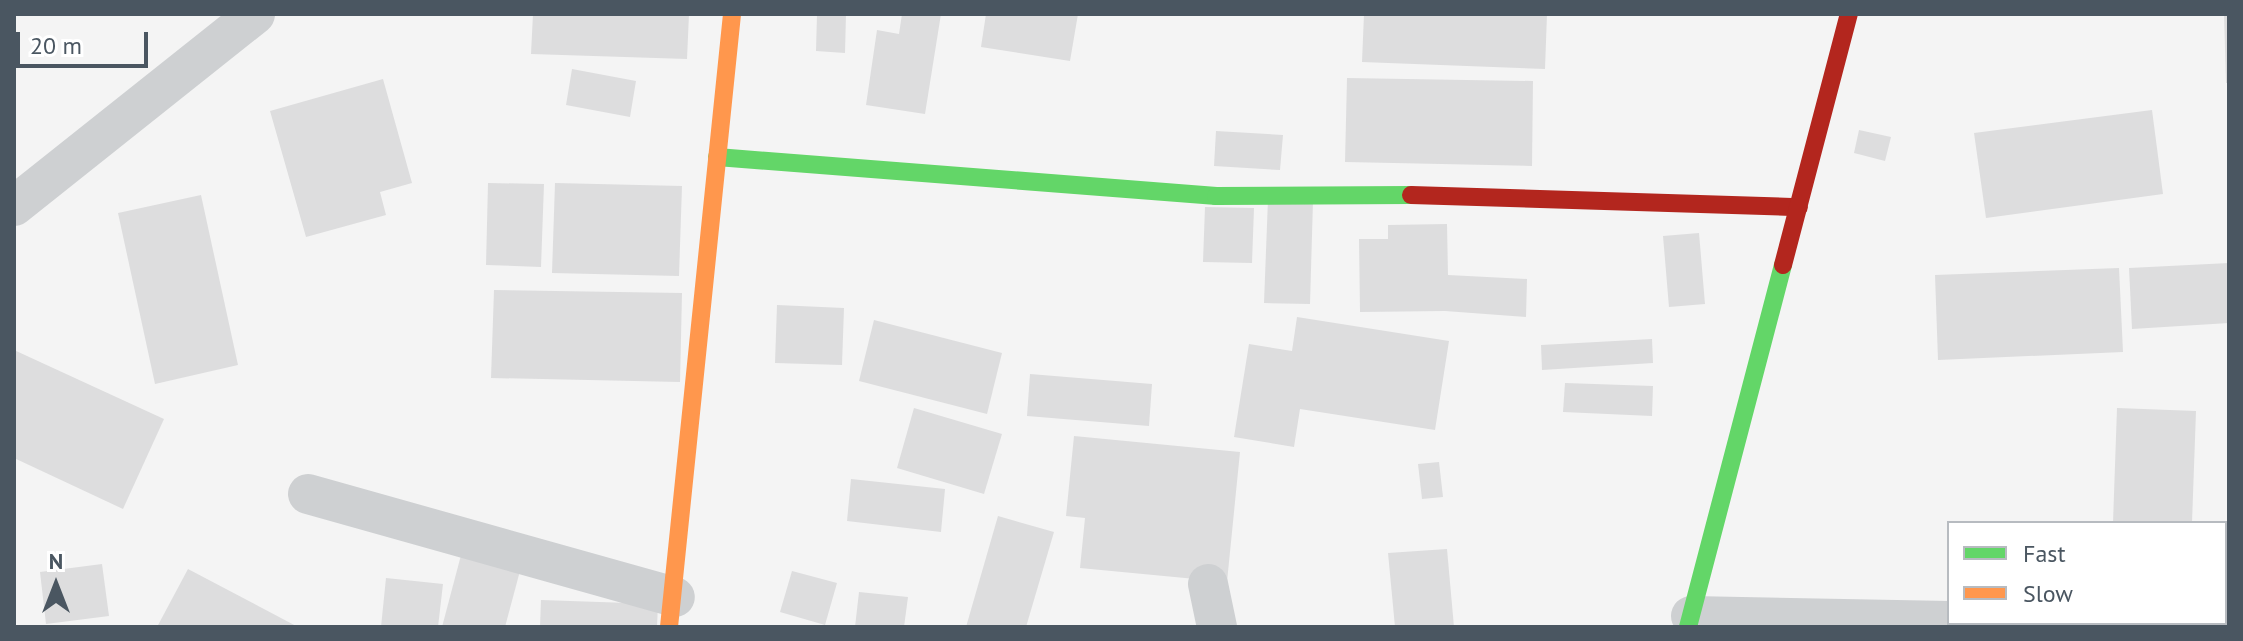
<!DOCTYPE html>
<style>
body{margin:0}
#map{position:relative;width:2243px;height:641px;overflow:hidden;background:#f4f4f4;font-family:"PT Sans",sans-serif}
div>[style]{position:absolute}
.building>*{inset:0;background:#ddddde}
.street>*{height:40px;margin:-20px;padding:0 20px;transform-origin:20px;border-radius:20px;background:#ced0d2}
.fast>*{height:18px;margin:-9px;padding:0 9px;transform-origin:9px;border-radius:9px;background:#63d668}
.slow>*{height:18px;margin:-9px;padding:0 9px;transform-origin:9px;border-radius:9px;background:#ff974d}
.jam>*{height:18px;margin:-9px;padding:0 9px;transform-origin:9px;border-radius:9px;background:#b3261e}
span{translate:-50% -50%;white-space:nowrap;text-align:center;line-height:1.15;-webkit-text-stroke:7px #fff;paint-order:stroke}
.frame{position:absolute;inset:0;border:16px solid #4a5661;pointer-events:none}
.legend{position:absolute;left:1947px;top:521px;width:280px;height:104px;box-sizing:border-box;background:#fff;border:2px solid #b7bbc0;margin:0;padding:10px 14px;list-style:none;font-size:24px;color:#4a5661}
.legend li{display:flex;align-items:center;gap:16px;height:40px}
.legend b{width:40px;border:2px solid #b7bbc0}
.north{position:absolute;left:16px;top:545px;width:80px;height:80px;-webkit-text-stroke:6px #fff;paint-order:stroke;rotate:0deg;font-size:22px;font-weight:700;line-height:32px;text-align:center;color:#4a5661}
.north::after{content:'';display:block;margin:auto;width:28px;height:36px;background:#4a5661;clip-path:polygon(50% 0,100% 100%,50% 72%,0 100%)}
.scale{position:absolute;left:16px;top:32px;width:132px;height:36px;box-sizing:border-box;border:4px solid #4a5661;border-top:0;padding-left:10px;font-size:24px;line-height:28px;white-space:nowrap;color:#4a5661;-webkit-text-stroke:6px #fff;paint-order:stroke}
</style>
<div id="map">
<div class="building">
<i style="clip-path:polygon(533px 14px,689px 14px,687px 59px,531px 54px)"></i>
<i style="clip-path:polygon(817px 14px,846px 14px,845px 53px,816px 51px)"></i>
<i style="clip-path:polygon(902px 14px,941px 14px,925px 114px,866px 105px,877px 30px,899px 34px)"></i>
<i style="clip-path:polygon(986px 14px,1078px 14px,1070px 61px,981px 47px)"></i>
<i style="clip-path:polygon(1364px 14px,1547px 14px,1545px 69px,1362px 62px)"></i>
<i style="clip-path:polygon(2224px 14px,2229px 14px,2229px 83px,2226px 83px)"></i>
<i style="clip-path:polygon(572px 69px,636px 81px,630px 117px,566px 105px)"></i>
<i style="clip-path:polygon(1347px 78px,1533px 81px,1532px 166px,1345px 162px)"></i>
<i style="clip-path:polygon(383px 79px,412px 183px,380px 192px,386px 215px,306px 237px,270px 111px)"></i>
<i style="clip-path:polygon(2152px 110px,2163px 194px,1986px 218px,1974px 133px)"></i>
<i style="clip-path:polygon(1859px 130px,1891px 137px,1885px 161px,1854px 153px)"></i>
<i style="clip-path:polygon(1216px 131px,1283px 135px,1280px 170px,1214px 166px)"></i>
<i style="clip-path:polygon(488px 183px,544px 184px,541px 267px,486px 265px)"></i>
<i style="clip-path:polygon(555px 183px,682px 186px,679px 276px,552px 273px)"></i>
<i style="clip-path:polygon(201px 195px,238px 365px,155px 384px,118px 213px)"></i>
<i style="clip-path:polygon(1268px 199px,1313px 201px,1310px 304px,1264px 303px)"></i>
<i style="clip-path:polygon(1205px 207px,1254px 208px,1252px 263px,1203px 262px)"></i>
<i style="clip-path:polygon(1447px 224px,1448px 275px,1527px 279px,1526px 317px,1445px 311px,1360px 312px,1359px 239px,1388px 239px,1388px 225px)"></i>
<i style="clip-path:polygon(1699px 233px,1705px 304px,1669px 307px,1663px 236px)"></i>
<i style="clip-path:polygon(2229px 263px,2229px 323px,2132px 329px,2129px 268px)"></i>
<i style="clip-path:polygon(2119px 268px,2123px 352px,1938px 360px,1935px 275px)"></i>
<i style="clip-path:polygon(494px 290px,682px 293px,680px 382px,491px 378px)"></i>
<i style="clip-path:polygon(777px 305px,844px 308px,842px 365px,775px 363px)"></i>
<i style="clip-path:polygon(1297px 317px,1449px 341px,1435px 430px,1300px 409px,1294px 447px,1234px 437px,1249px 344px,1292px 351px)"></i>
<i style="clip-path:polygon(874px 320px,1002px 353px,987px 414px,859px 381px)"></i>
<i style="clip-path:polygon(1652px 339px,1653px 363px,1542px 370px,1541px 345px)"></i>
<i style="clip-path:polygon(14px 350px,164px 419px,123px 509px,14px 458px)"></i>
<i style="clip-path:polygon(1030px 374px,1152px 384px,1149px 426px,1027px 416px)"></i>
<i style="clip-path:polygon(1565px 383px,1653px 386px,1652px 416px,1563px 412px)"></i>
<i style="clip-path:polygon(914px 408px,1002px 434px,984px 494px,897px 468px)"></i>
<i style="clip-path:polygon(2117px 408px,2196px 411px,2192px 523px,2113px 523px)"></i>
<i style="clip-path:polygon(1074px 436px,1240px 452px,1227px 582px,1080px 568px,1085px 518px,1066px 516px)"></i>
<i style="clip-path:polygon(1439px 462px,1443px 497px,1422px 499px,1418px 464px)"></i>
<i style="clip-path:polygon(851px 479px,945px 489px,941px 532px,847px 521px)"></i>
<i style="clip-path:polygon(998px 516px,1054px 532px,1026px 627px,966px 627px)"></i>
<i style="clip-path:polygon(465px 540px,524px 556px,505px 627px,442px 627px)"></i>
<i style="clip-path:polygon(1447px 549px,1454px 627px,1395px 627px,1388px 553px)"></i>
<i style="clip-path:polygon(102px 564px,109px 616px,46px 624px,40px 572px)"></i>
<i style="clip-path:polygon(188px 569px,298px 627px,157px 627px)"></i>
<i style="clip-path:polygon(792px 571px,837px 583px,825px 625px,780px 612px)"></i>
<i style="clip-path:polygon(386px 578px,443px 584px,438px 627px,381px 627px)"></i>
<i style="clip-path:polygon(859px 592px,908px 597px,904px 627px,855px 627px)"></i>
<i style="clip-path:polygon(541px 600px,658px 604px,657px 627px,540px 627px)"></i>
</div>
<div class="street">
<i style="left:14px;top:206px;width:308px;rotate:-38.5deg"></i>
<i style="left:308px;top:494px;width:381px;rotate:15.7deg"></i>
<i style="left:1208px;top:584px;width:44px;rotate:78.2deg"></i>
<i style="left:1691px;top:616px;width:258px;rotate:1.1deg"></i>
<i style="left:2111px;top:623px;width:118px;rotate:0.5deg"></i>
</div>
<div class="fast">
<i style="left:717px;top:157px;width:501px;rotate:4.47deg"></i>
<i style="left:1216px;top:196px;width:195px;rotate:-0.3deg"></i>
<i style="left:1688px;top:627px;width:374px;rotate:-75.3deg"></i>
</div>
<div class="slow">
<i style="left:669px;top:627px;width:616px;rotate:-84.13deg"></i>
</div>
<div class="jam">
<i style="left:1411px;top:195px;width:388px;rotate:1.8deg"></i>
<i style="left:1783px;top:265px;width:260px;rotate:-75.3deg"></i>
</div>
<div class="frame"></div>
<ul class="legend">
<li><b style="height:10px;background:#63d668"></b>Fast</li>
<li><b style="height:10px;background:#ff974d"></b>Slow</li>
</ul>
<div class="north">N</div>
<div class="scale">20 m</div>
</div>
